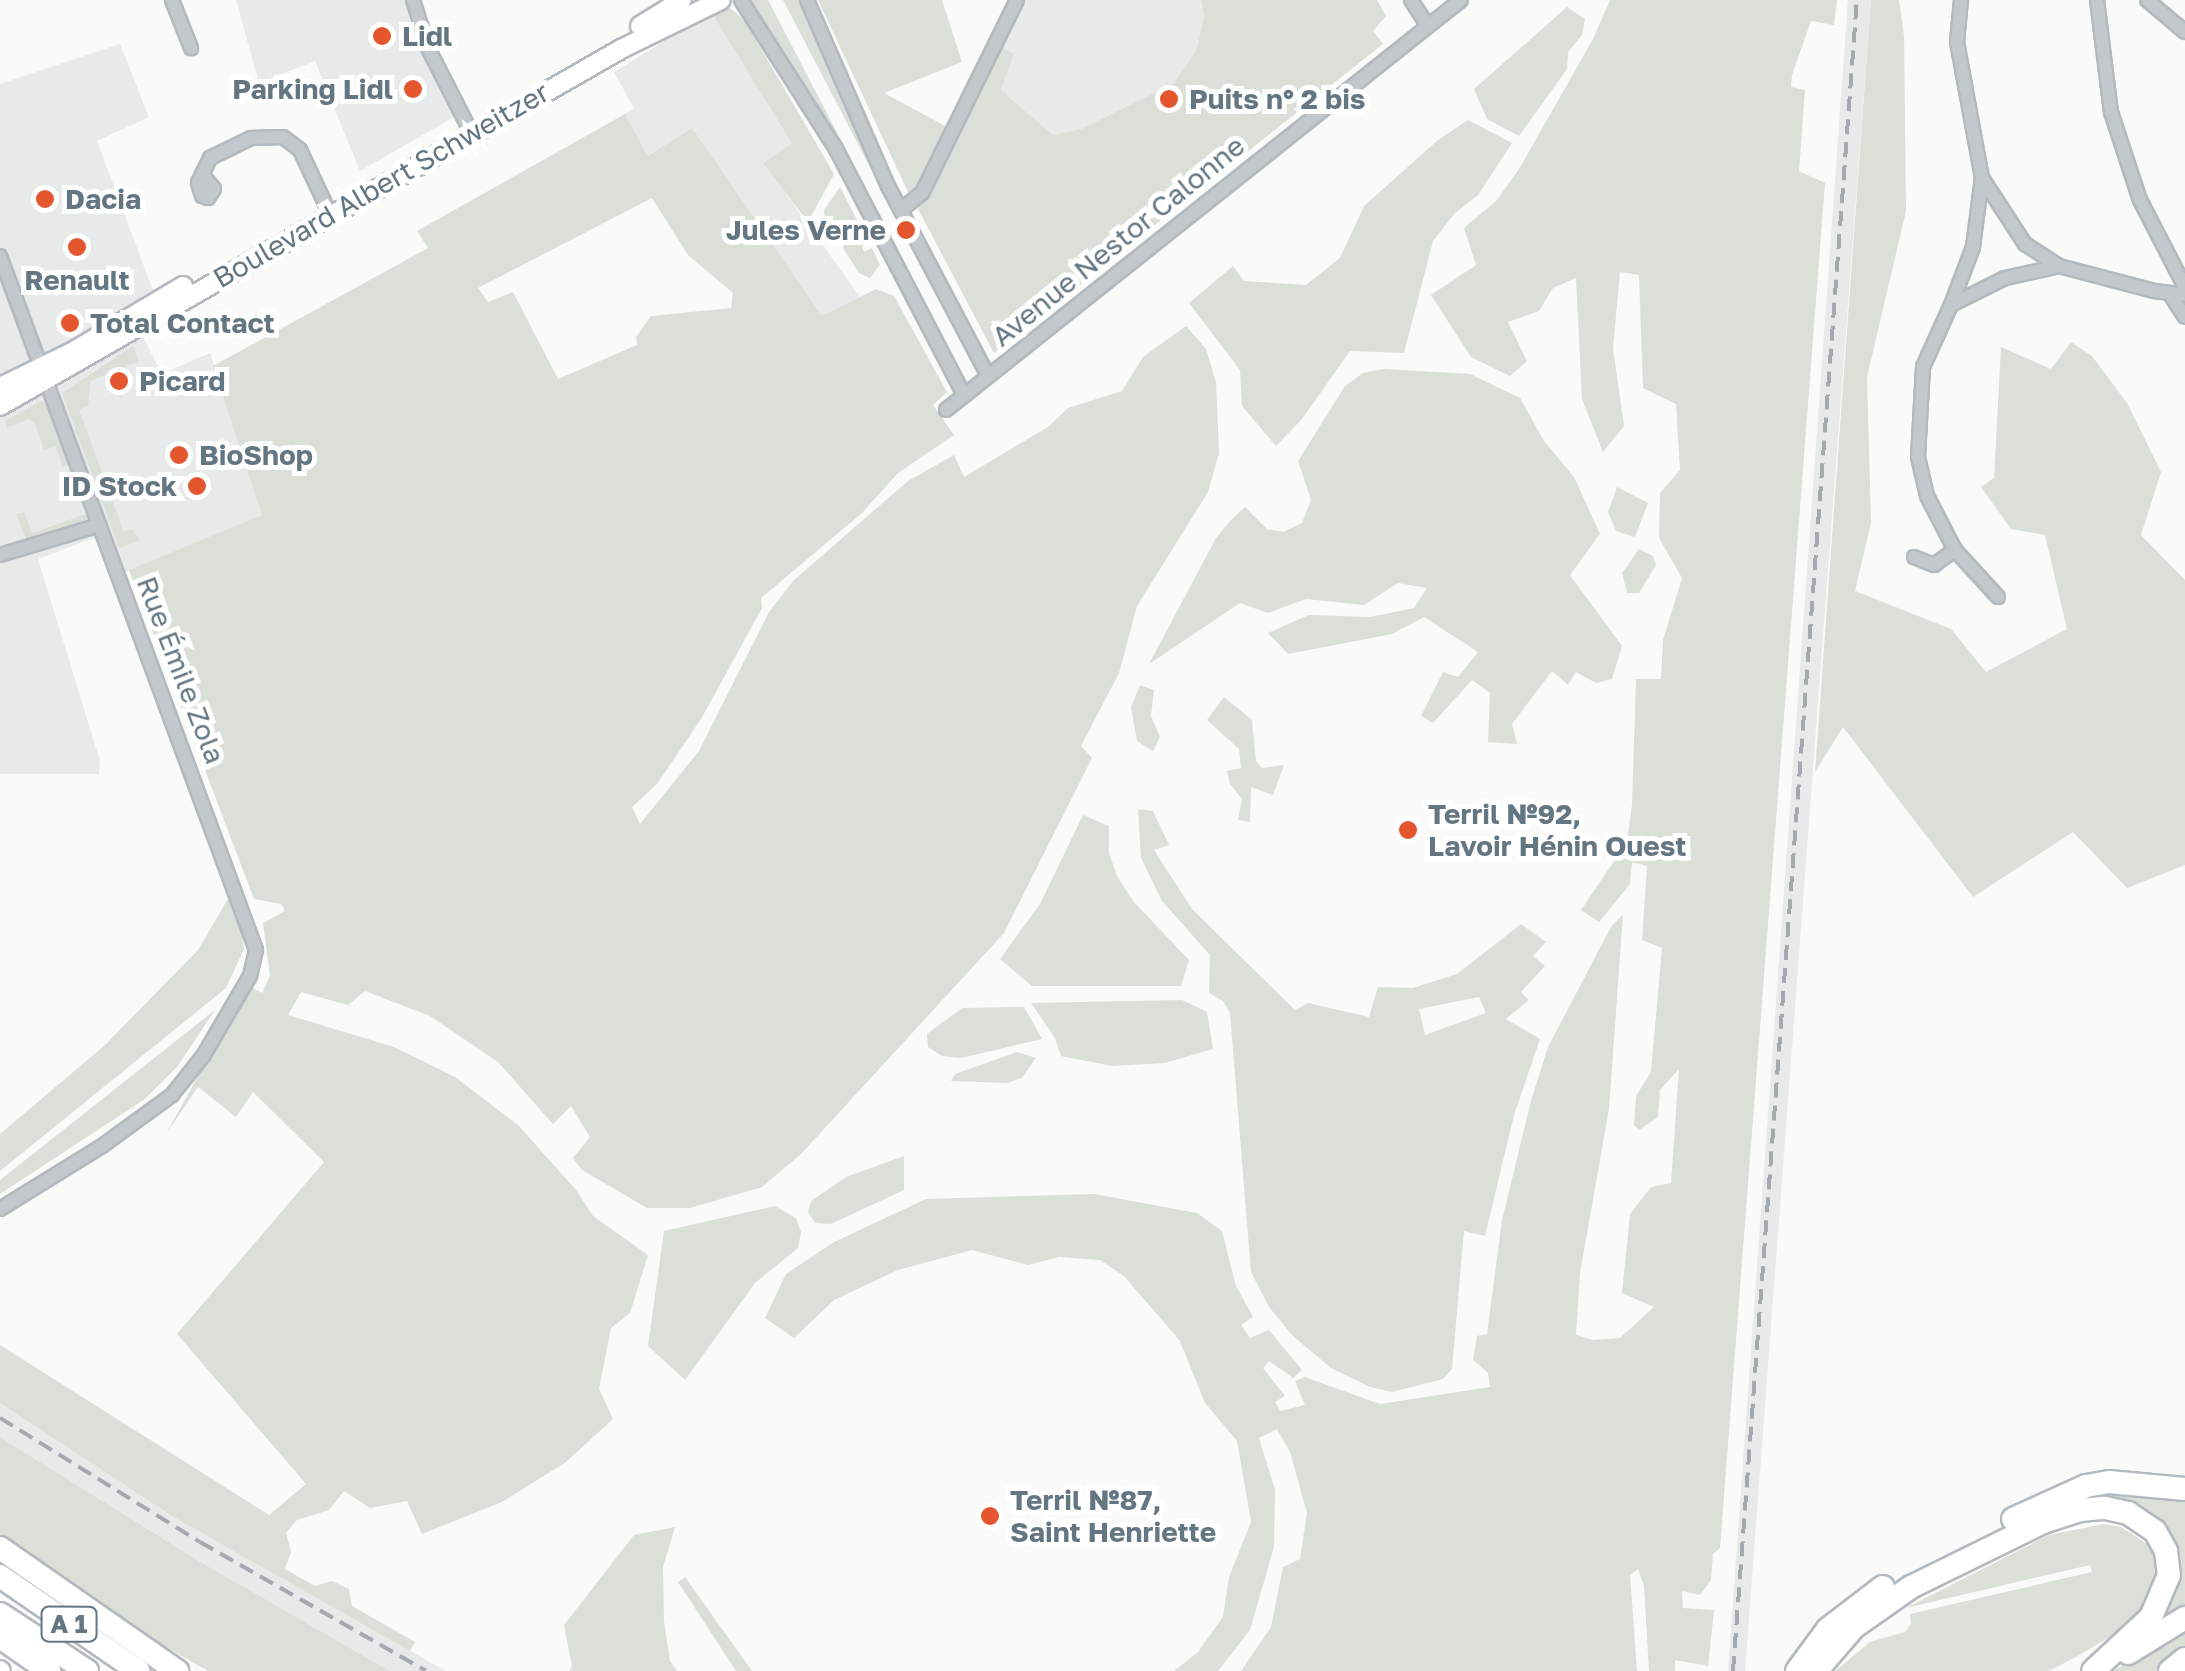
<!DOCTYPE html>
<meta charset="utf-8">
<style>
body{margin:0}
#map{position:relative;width:2185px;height:1671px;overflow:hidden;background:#fafaf8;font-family:"Golos Text",sans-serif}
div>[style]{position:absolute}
.built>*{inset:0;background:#e8e9e9}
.green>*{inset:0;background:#dadfd7}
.roads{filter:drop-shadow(2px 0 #b3babf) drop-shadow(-2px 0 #b3babf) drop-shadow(0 2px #b3babf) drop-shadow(0 -2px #b3babf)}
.minor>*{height:12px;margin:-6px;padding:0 6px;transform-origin:6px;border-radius:6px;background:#c3c8cc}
.secondary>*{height:18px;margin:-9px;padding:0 9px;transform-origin:9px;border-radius:9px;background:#fff}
.motorway>*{height:22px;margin:-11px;padding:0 11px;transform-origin:11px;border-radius:11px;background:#fff}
.rail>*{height:4px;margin-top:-2px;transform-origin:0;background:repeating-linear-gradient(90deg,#a2aab0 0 15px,transparent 0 23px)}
.dots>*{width:28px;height:28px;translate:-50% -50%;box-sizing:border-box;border:5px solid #fff;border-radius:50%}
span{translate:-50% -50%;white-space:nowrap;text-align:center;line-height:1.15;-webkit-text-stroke:10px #fff;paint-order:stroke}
.shield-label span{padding:2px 8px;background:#fff;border:2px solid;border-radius:8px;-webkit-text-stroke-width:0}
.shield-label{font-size:25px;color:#657683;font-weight:700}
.poi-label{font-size:28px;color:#657683;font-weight:700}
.left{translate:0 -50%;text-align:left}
.right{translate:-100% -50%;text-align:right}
.street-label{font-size:28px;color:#657683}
</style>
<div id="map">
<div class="built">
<i style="clip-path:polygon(236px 0,407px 0,456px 116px,360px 171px,315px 61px,259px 83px)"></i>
<i style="clip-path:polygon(1024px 0,1201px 0,1204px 17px,1196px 51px,1174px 83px,1081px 129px,1053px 135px,1001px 90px,1014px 54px,1001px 47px)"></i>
<i style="clip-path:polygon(1848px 0,1871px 0,1745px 1671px,1728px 1671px)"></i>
<i style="clip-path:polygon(711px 12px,793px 143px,764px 163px,860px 297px,822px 316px,692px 129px,648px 156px,625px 114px,634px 108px,614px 72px)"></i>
<i style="clip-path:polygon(120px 44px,149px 117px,97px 141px,155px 296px,129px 310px,162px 374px,210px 353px,262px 515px,119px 575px,104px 534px,38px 559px,100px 761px,99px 774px,0 774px,0 84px)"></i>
<i style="clip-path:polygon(0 1403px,172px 1516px,446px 1671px,390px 1671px,202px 1563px,0 1437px)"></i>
</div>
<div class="green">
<i style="clip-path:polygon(748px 0,768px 0,907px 267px,903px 269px)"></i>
<i style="clip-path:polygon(783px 0,803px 0,903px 221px,899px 223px)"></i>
<i style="clip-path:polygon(818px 0,942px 0,962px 62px,884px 93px,947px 127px,920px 191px,915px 188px,909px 194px)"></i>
<i style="clip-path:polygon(1201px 0,1377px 0,1386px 16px,1373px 31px,1383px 44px,994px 353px,918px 209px,1001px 47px,1014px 54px,1001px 90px,1053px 135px,1081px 129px,1174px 83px,1196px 51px,1204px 17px)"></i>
<i style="clip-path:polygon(1610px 0,1837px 0,1834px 25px,1811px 21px,1792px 75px,1791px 87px,1805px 90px,1799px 171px,1825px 183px,1720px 1548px,1713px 1554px,1711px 1580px,1700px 1595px,1682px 1591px,1683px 1608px,1714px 1610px,1708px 1666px,1675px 1660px,1675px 1671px,1649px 1671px,1644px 1586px,1638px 1569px,1630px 1575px,1637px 1671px,1241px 1671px,1271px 1627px,1283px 1567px,1300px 1559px,1307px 1513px,1290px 1452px,1277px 1429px,1259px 1438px,1275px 1490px,1274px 1547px,1250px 1630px,1218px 1671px,1174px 1671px,1198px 1652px,1223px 1617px,1229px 1577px,1251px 1522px,1237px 1441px,1205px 1403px,1180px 1341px,1124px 1276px,1100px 1260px,1059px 1257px,1028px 1265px,972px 1250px,898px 1270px,834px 1300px,794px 1338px,765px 1318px,786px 1274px,834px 1242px,926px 1199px,1094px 1194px,1197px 1213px,1222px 1231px,1236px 1286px,1253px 1317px,1241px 1325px,1250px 1338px,1269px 1330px,1302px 1370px,1293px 1378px,1269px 1361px,1263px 1368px,1285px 1396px,1275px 1402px,1280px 1411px,1305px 1405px,1295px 1381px,1305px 1377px,1380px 1404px,1490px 1387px,1488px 1373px,1473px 1360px,1477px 1336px,1487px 1334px,1502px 1220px,1531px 1101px,1548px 1047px,1611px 927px,1623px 914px,1609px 1109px,1580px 1273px,1576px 1335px,1593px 1340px,1620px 1338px,1654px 1307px,1622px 1293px,1630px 1214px,1651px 1187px,1671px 1183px,1679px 1069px,1660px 1090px,1658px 1117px,1639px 1130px,1634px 1125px,1636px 1096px,1651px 1072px,1662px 948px,1642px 940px,1647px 866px,1632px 862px,1630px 884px,1599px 922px,1581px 910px,1627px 842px,1632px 805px,1636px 679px,1661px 679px,1663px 640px,1682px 578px,1659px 538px,1660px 493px,1680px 470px,1676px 404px,1643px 388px,1639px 275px,1620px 272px,1613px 348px,1624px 426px,1603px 452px,1582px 399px,1576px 278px,1553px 288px,1539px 311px,1508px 322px,1527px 361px,1510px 376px,1471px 357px,1431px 295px,1476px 265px,1464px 228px,1497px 200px,1519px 169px,1593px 39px)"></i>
<i style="clip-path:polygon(1871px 0,1899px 0,1904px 36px,1906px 211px,1867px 377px,1871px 523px,1855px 591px,1951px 629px,1986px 672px,2067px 629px,2045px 535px,2011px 529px,1981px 487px,1994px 478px,2001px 347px,2051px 369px,2071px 342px,2092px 356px,2127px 403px,2161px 472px,2141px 535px,2185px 580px,2185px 865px,2127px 888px,2073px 832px,1973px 897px,1843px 727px,1815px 772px)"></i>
<i style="clip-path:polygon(729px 7px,745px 21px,834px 174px,808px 222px,763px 163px,792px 143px,711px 12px)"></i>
<i style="clip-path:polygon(1567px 7px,1585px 19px,1582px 35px,1568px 52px,1567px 69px,1519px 136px,1487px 119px,1474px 89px)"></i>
<i style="clip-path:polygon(evenodd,625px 114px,648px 156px,692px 128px,822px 316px,876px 289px,894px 296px,947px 392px,933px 405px,954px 435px,898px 473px,862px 513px,761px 598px,762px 608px,701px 719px,657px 784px,632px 807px,640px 824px,699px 751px,769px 612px,794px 580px,908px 481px,954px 455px,964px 477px,1048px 427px,1068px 408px,1122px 391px,1143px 357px,1186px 326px,1206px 349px,1216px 382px,1219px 453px,1208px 492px,1137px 606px,1119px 673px,1081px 746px,1092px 758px,1004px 933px,801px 1154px,762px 1187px,690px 1208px,647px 1208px,582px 1170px,573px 1158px,590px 1137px,571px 1106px,553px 1124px,498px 1062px,430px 1016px,365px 991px,348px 1005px,301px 992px,288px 1015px,394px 1047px,455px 1077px,519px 1126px,576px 1190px,593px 1216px,648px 1255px,630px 1313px,611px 1328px,599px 1389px,613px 1419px,566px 1462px,502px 1502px,422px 1534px,407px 1501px,370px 1508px,344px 1491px,329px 1510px,297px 1520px,286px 1533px,291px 1552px,285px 1569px,315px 1586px,332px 1581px,349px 1589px,352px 1606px,415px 1642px,410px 1651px,172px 1516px,0 1403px,0 1345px,269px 1515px,306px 1484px,177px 1334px,324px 1162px,253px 1092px,236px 1117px,198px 1087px,166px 1134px,248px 986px,262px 993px,270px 976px,263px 923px,285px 911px,281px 904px,254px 899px,129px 570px,262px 515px,213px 366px,428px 248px,417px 231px,625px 114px,652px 198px,688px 255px,733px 293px,731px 308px,651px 316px,636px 337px,637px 345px,558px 379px,513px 292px,488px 302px,478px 288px,652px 198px)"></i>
<i style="clip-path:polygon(1468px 120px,1512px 143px,1478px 195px,1455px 213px,1433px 241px,1404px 353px,1350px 351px,1302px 419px,1276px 446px,1242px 406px,1240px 370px,1189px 303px,1233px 266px,1244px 281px,1306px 285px,1340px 258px,1364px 206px,1438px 140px)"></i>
<i style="clip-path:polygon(840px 187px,869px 243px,862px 246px,864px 252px,872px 248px,880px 265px,870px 278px,859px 273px,843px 248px,847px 240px,840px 230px,829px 232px,825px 222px,824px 210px)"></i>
<i style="clip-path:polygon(133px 346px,139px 361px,91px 381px,88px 406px,79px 410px,124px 532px,132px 529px,140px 540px,119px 548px,62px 393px)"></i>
<i style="clip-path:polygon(1384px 369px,1470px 374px,1520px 398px,1544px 441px,1574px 477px,1600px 534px,1570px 575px,1622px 646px,1612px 679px,1596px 683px,1576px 672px,1568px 685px,1552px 671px,1512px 724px,1517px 744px,1488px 742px,1490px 693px,1472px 680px,1433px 723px,1421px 716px,1443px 672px,1458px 677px,1478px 652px,1424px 617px,1392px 634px,1288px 654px,1268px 633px,1309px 615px,1370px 617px,1414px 608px,1427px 588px,1398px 583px,1364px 605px,1306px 599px,1268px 613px,1240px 603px,1149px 664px,1216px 538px,1231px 520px,1245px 507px,1267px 529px,1283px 532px,1302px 523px,1311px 500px,1298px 461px,1345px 386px,1363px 373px)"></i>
<i style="clip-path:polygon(41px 401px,45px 403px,68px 465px,63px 467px,55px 446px,44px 450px,35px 423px,28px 419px,7px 428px,5px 421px)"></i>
<i style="clip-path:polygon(1617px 487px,1648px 503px,1635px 537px,1616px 531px,1608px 512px)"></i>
<i style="clip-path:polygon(24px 512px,32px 533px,86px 514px,89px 520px,27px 541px,16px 514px)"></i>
<i style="clip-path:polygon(1639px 549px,1653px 556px,1656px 565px,1639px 593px,1627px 593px,1622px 573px)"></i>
<i style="clip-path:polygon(1140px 685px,1154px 690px,1151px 716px,1160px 737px,1153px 751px,1137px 741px,1131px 707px)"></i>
<i style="clip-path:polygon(1224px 697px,1252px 720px,1256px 761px,1262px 768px,1284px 765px,1273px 795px,1251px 787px,1250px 822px,1238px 820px,1242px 799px,1230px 784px,1227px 771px,1241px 768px,1239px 749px,1207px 720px)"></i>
<i style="clip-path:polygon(evenodd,1138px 809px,1153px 811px,1169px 845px,1154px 850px,1192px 909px,1295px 1010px,1308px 1003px,1369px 1017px,1378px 987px,1413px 988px,1457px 974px,1521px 924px,1546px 942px,1533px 956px,1545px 966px,1521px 992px,1529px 1000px,1506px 1019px,1540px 1039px,1514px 1115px,1485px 1236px,1464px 1231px,1452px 1369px,1443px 1379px,1392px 1392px,1370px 1387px,1331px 1368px,1293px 1336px,1269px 1307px,1251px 1272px,1230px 1013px,1223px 1001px,1209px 993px,1210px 955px,1162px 901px,1141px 858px,1138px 809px,1479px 997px,1486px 1013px,1425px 1035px,1419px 1009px,1479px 997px)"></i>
<i style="clip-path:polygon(1083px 815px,1109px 826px,1109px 853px,1117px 876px,1133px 901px,1189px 960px,1181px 986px,1032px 986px,1000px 959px,1040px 904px)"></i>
<i style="clip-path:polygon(228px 899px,232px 899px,241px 925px,244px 949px,226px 988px,0 1171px,0 1134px,104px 1046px,198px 950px)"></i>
<i style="clip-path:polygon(1182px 1000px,1207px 1012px,1213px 1049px,1165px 1063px,1112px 1066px,1061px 1056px,1055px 1038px,1031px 1003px)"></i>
<i style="clip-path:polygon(1024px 1007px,1042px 1039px,961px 1058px,942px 1056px,928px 1047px,927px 1034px,962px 1008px)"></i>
<i style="clip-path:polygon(215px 1010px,177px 1067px,145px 1099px,0 1194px,0 1180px)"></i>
<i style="clip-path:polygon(1017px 1052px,1036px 1058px,1022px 1078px,1007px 1083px,951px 1081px,955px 1074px)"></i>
<i style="clip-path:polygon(904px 1156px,904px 1190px,831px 1224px,815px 1223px,808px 1212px,811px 1201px,846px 1177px)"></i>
<i style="clip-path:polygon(775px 1206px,796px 1218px,801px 1232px,798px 1248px,755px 1283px,685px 1380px,648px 1346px,664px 1231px)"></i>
<i style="clip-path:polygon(0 1437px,202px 1563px,390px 1671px,208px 1671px,145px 1635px,0 1536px)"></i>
<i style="clip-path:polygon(2121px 1493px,2185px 1499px,2185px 1608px,2161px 1623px,2170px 1543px,2078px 1501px)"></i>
<i style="clip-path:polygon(2104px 1524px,2121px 1527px,2150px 1546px,2157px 1568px,2156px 1584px,2149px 1602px,2121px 1630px,2076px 1657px,2049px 1671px,1835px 1671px,1870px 1642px,1905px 1632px,1911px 1624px,1910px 1614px,2092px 1572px,2090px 1565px,1906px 1608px,2049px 1535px)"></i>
<i style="clip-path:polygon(675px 1527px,663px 1567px,664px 1621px,670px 1661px,677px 1671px,569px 1671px,572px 1667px,564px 1625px,634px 1535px)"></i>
<i style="clip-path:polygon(685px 1577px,752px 1671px,736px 1671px,678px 1582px)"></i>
<i style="clip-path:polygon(2185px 1630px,2185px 1651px,2158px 1671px,2113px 1671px)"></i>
</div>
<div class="roads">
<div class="minor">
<i style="left:172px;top:0;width:52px;rotate:68.4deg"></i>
<i style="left:413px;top:0;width:52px;rotate:72.3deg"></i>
<i style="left:429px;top:50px;width:94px;rotate:62.9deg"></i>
<i style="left:741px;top:0;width:177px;rotate:57.5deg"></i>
<i style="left:836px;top:149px;width:277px;rotate:62.5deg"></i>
<i style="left:807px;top:0;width:203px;rotate:66.5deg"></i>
<i style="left:888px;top:186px;width:215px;rotate:62.2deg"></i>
<i style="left:1411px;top:0;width:31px;rotate:57deg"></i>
<i style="left:2097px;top:0;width:113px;rotate:82.9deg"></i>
<i style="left:2111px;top:112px;width:93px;rotate:71.8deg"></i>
<i style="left:2140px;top:200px;width:98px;rotate:62.7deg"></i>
<i style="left:2147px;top:0;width:50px;rotate:40.1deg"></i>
<i style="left:202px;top:174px;width:19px;rotate:51deg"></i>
<i style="left:214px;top:189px;width:11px;rotate:124deg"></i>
<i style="left:208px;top:198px;width:6px;rotate:-162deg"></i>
<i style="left:202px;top:196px;width:14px;rotate:-107deg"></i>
<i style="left:198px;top:183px;width:28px;rotate:-64deg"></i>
<i style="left:210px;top:158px;width:46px;rotate:-26deg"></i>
<i style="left:251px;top:138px;width:32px;rotate:-2deg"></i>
<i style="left:283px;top:137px;width:21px;rotate:37deg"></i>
<i style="left:300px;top:150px;width:71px;rotate:64.9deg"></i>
<i style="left:1982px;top:178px;width:79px;rotate:56.9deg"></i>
<i style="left:2025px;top:244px;width:40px;rotate:32.9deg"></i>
<i style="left:2059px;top:266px;width:98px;rotate:14.7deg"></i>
<i style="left:2154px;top:291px;width:31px;rotate:7deg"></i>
<i style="left:901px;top:210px;width:27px;rotate:-39deg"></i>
<i style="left:922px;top:193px;width:215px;rotate:-63.8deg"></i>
<i style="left:0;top:256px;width:740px;rotate:69.75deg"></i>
<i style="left:256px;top:950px;width:27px;rotate:103deg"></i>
<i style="left:250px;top:976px;width:93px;rotate:120.4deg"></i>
<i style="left:203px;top:1056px;width:50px;rotate:128.5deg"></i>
<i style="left:172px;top:1095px;width:87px;rotate:143.9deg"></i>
<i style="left:102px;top:1146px;width:120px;rotate:148.3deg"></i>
<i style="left:2170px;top:294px;width:27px;rotate:57deg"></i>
<i style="left:1951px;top:305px;width:62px;rotate:-69.2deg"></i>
<i style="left:1973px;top:247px;width:70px;rotate:-82.6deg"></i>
<i style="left:1982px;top:178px;width:138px;rotate:-100.4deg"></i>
<i style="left:1957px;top:42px;width:42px;rotate:-84.6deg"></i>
<i style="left:946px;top:410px;width:658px;rotate:-38.52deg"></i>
<i style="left:0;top:555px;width:104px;rotate:-16.7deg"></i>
<i style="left:1914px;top:557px;width:22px;rotate:22deg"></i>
<i style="left:1934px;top:565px;width:26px;rotate:-36deg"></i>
<i style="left:1998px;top:597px;width:64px;rotate:-132.5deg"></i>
<i style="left:1955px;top:550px;width:61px;rotate:-117.4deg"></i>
<i style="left:1927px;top:496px;width:40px;rotate:-103deg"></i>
<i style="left:1918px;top:457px;width:90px;rotate:-86.8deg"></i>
<i style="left:1923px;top:367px;width:68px;rotate:-65.7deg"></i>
<i style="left:1951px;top:305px;width:60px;rotate:-26.6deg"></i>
<i style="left:2005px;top:278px;width:55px;rotate:-12.5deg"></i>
</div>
<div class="secondary">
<i style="left:640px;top:26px;width:49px;rotate:-31.8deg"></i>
<i style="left:0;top:387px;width:82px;rotate:-25.9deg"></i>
<i style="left:74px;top:351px;width:127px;rotate:-30.8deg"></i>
<i style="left:0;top:406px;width:716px;rotate:-29.89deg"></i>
<i style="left:621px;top:49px;width:111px;rotate:-26.1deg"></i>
<i style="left:0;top:1670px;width:1px;rotate:45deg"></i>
</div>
<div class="motorway">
<i style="left:2013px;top:1519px;width:80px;rotate:-24.3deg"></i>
<i style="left:2086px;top:1486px;width:23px;rotate:-10deg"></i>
<i style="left:2109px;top:1482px;width:76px;rotate:5.3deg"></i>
<i style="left:0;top:1548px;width:216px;rotate:34.8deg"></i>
<i style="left:0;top:1576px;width:168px;rotate:34.5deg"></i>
<i style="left:0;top:1614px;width:104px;rotate:33.2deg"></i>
<i style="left:0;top:1637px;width:60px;rotate:34.8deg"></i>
<i style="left:2128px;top:1653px;width:67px;rotate:-31.6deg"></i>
<i style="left:1797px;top:1671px;width:52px;rotate:-53.6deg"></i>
<i style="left:1828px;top:1629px;width:69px;rotate:-37.4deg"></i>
<i style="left:1816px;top:1671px;width:58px;rotate:-49.2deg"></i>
<i style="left:1854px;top:1627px;width:70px;rotate:-35.1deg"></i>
<i style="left:1911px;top:1587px;width:147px;rotate:-26.2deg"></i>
<i style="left:2043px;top:1522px;width:39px;rotate:-18deg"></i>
<i style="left:2080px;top:1510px;width:25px;rotate:-5deg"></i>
<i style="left:2105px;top:1508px;width:24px;rotate:12deg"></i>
<i style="left:2128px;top:1513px;width:32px;rotate:34deg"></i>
<i style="left:2155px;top:1531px;width:23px;rotate:61deg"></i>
<i style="left:2166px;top:1551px;width:24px;rotate:83deg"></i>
<i style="left:2169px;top:1575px;width:46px;rotate:113.2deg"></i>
<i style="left:2151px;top:1617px;width:79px;rotate:137deg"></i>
<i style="left:2170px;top:1671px;width:19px;rotate:-39deg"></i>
</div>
</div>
<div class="rail">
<i style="left:0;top:1418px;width:235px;rotate:31.8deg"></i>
<i style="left:200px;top:1542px;width:260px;rotate:29.7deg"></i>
<i style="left:1733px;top:1671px;width:1676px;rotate:-85.76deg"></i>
</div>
<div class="dots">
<i style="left:382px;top:36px;background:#e4572e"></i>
<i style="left:413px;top:89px;background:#e4572e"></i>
<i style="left:1169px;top:99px;background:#e4572e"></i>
<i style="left:45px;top:199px;background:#e4572e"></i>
<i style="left:906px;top:230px;background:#e4572e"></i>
<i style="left:77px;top:247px;background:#e4572e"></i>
<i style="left:70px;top:323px;background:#e4572e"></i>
<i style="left:119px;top:381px;background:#e4572e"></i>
<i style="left:179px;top:455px;background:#e4572e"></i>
<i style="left:197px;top:486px;background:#e4572e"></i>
<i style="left:1408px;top:830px;background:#e4572e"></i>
<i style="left:990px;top:1516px;background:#e4572e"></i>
</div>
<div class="shield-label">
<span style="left:69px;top:1624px">A 1</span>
</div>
<div class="poi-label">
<span class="left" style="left:402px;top:36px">Lidl</span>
<span class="right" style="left:393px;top:89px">Parking Lidl</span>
<span class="left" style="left:1189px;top:99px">Puits n° 2 bis</span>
<span class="left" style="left:65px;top:199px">Dacia</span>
<span class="right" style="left:886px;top:230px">Jules Verne</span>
<span style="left:77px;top:280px">Renault</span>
<span class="left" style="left:90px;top:323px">Total Contact</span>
<span class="left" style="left:139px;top:381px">Picard</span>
<span class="left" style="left:199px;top:455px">BioShop</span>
<span class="right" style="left:177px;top:486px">ID Stock</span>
<span class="left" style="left:1428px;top:830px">Terril №92,<br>Lavoir Hénin Ouest</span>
<span class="left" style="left:1010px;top:1516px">Terril №87,<br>Saint Henriette</span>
</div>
<div class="street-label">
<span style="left:381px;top:185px;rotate:-30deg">Boulevard Albert Schweitzer</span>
<span style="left:1118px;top:241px;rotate:-39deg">Avenue Nestor Calonne</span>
<span style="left:181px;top:670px;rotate:69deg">Rue Émile Zola</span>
</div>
</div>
